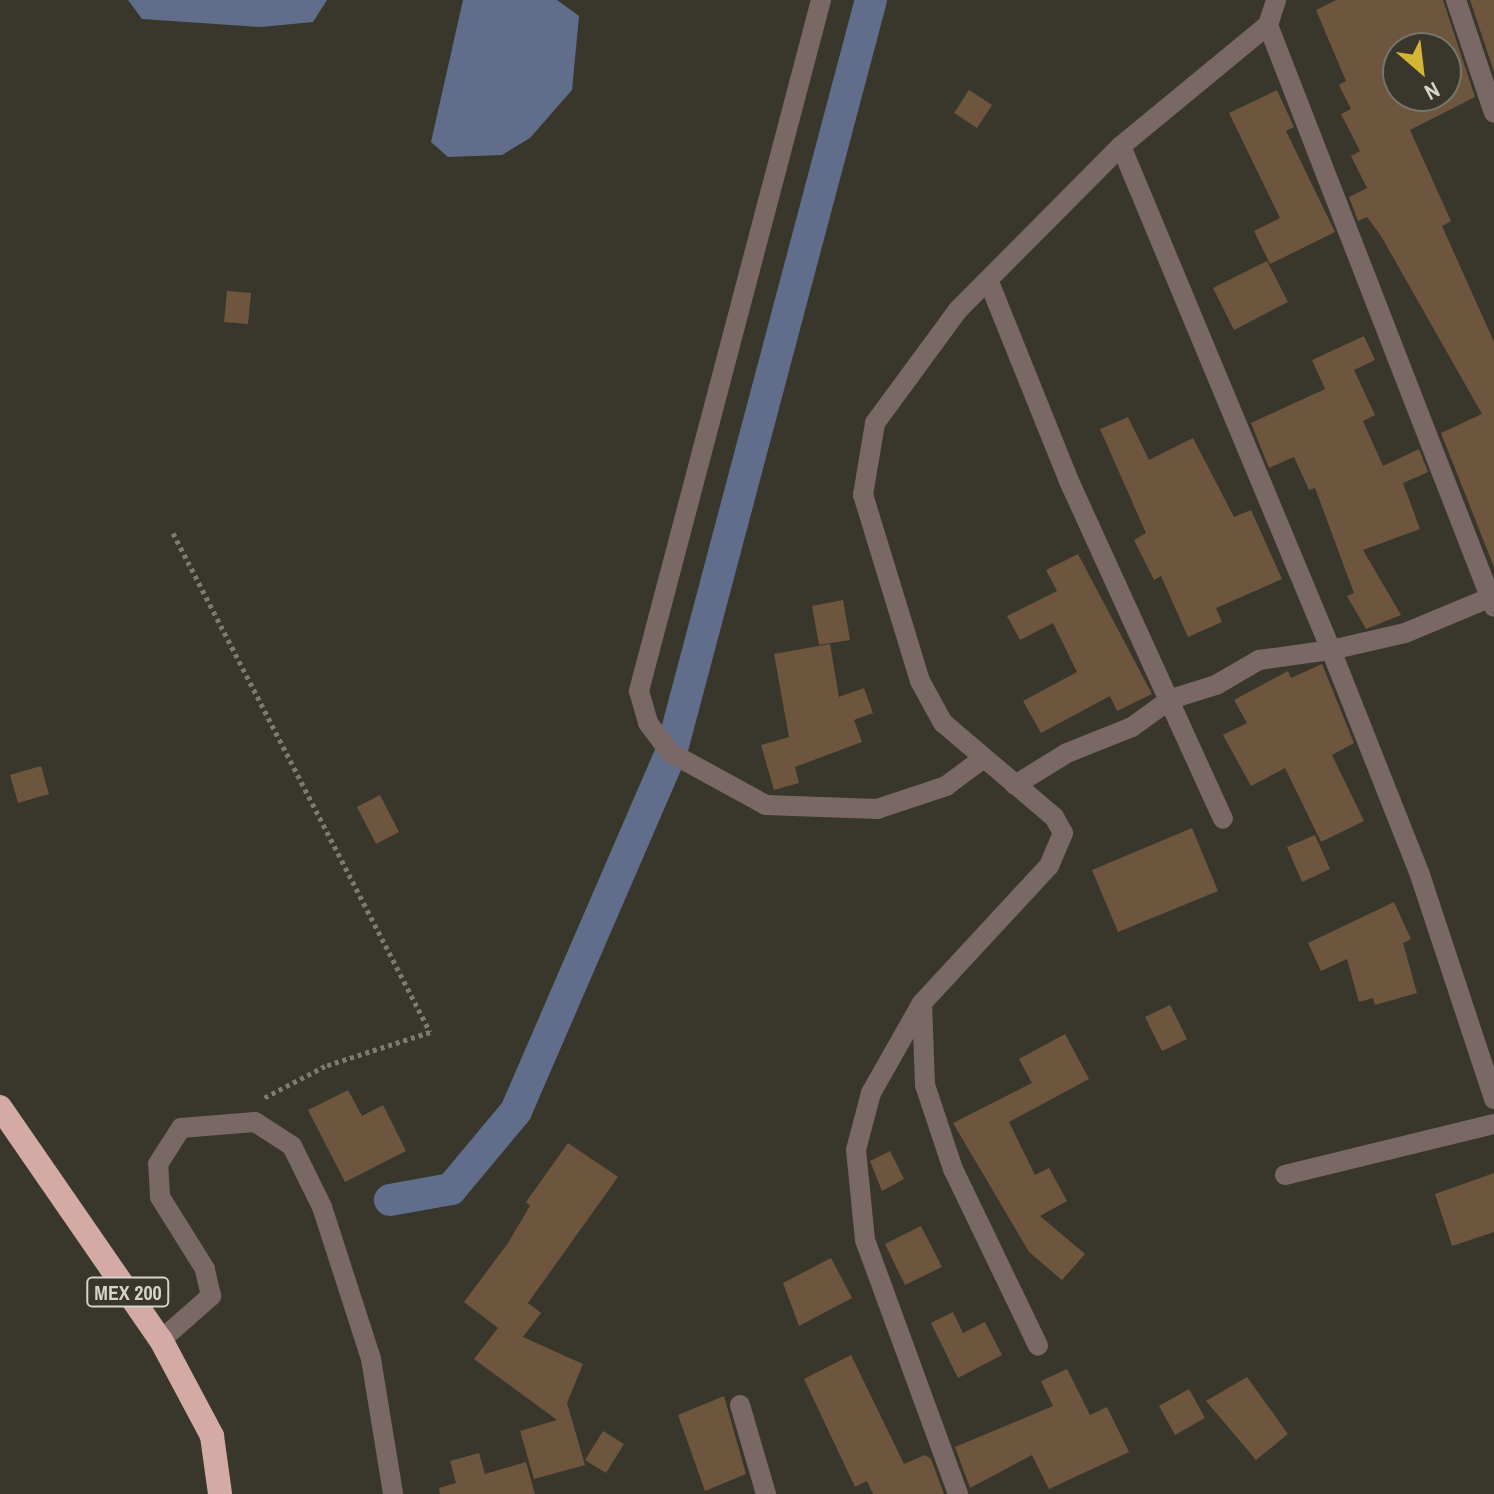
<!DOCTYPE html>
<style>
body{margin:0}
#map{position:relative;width:1494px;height:1494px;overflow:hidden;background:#39372b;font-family:"Archivo Narrow",sans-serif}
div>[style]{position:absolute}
.water>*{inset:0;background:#606e8c}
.canal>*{height:32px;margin:-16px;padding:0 16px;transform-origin:16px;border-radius:16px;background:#606e8c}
.building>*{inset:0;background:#6e553d}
.path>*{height:5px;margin-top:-2.5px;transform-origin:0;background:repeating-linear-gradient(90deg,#7d7b71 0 4px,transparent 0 8px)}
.minor>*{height:20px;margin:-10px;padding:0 10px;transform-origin:10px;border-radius:10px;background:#796865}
.highway>*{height:24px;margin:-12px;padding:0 12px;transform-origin:12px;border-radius:12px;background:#d4aba4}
span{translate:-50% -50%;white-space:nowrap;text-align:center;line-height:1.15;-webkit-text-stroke:6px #39372b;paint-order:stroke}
.shield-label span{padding:2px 6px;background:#39372b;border:2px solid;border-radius:6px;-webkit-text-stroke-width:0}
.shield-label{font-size:20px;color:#d5d3cc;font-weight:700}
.north{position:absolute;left:1382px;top:32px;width:80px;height:80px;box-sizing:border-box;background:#39372b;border:2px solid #77756b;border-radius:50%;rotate:152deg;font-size:22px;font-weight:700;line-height:32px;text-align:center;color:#d5d3cc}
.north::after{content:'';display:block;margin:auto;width:28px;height:36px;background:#d6b534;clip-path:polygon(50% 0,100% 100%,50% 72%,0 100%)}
</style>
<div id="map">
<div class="water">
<i style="clip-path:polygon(128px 0,327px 0,313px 22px,261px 27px,142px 19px)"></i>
<i style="clip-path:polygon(463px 0,557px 0,579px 16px,572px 90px,530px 138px,502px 155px,448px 157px,431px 142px)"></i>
</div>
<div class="canal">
<i style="left:390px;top:1200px;width:62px;rotate:-10.2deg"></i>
<i style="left:451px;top:1189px;width:102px;rotate:-50.2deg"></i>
<i style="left:516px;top:1111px;width:390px;rotate:-66.6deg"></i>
<i style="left:671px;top:753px;width:779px;rotate:-75.13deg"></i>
</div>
<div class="building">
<i style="clip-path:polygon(evenodd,1336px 0,1443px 0,1475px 97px,1410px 130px,1451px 221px,1442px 226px,1494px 342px,1494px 567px,1441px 433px,1482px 414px,1381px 236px,1367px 217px,1358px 221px,1349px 197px,1367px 188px,1351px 156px,1360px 151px,1341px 114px,1351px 109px,1339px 85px,1346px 81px,1316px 10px,1336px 0,1398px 48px,1446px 48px,1446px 96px,1398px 96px,1398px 48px)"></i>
<i style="clip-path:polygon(1470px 0,1494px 0,1494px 72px)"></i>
<i style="clip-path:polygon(969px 90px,992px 105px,977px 128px,954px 113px)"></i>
<i style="clip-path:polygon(1277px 90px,1294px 127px,1286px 131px,1335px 232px,1270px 264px,1254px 231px,1280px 218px,1229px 113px)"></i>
<i style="clip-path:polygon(1267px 261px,1288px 302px,1234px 330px,1213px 288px)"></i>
<i style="clip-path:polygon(227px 291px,251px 293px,248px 324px,224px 322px)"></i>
<i style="clip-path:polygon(1364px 336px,1375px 360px,1354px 370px,1375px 415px,1363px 421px,1383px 466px,1419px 449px,1428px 472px,1403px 483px,1420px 529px,1363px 550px,1401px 615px,1366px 629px,1347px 596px,1354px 593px,1315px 488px,1309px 490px,1294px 457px,1269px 468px,1251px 423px,1325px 389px,1312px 360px)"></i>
<i style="clip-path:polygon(1128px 417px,1149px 460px,1193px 438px,1234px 517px,1251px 510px,1282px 579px,1216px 608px,1222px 622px,1188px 637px,1161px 576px,1154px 580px,1134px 540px,1146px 533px,1100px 429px)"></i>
<i style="clip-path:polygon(1078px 554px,1152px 694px,1117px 711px,1110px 696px,1041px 733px,1023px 701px,1077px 672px,1053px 623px,1020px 640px,1007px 616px,1057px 591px,1046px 570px)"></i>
<i style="clip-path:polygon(843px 600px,850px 640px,819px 645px,812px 606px)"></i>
<i style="clip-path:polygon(830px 644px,839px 697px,864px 688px,873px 713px,854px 720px,862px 742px,795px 767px,799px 783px,774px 790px,761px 745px,789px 737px,774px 654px)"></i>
<i style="clip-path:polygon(1322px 664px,1354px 743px,1332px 755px,1364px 821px,1321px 842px,1285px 768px,1251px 786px,1223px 735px,1247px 723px,1234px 700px,1288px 671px,1291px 678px)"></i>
<i style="clip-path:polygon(41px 766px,49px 794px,18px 803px,10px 775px)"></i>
<i style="clip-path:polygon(380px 795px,399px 832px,376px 844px,357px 807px)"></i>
<i style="clip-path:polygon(1192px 828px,1218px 891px,1118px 932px,1092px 870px)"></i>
<i style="clip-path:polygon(1315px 835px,1330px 869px,1302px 882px,1287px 847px)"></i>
<i style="clip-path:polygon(1394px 902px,1411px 939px,1403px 943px,1417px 993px,1375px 1005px,1373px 998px,1359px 1002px,1347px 959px,1321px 971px,1308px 943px)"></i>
<i style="clip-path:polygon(1170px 1005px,1187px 1039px,1162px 1051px,1145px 1017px)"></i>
<i style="clip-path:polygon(1065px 1034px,1089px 1079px,1009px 1122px,1035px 1175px,1049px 1168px,1067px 1201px,1040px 1216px,1085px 1254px,1062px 1280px,1029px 1252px,953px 1123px,1032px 1083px,1019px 1059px)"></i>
<i style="clip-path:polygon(348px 1090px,362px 1116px,383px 1105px,406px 1151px,345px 1182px,308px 1110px)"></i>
<i style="clip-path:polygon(568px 1143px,618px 1177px,528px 1303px,541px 1313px,523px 1337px,583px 1364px,567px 1403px,585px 1465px,534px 1479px,520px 1431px,557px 1420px,474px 1359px,498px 1328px,464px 1302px,508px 1243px,530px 1206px,526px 1202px)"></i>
<i style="clip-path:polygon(890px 1151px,904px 1179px,882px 1191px,870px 1161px)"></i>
<i style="clip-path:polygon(1494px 1173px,1494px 1232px,1452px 1246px,1435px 1194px)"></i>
<i style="clip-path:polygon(921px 1226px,942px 1267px,905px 1285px,885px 1244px)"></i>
<i style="clip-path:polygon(831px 1258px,852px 1298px,799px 1326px,783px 1283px)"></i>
<i style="clip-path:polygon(953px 1312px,963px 1333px,985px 1322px,1002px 1355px,958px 1378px,931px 1323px)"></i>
<i style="clip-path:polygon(851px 1355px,904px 1464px,925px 1455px,931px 1459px,944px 1494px,873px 1494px,867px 1481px,855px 1487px,804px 1379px)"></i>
<i style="clip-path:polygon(1067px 1369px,1090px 1415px,1107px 1407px,1129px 1452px,1049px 1489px,1032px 1455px,970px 1488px,955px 1447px,1053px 1406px,1041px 1381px)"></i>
<i style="clip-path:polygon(1247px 1377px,1288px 1434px,1256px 1460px,1206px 1401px)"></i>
<i style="clip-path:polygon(1189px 1389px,1205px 1418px,1175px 1435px,1159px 1406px)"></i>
<i style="clip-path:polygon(724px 1396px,746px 1474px,705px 1491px,678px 1415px)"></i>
<i style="clip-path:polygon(603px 1431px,624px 1444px,606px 1473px,585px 1460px)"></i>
<i style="clip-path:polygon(479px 1453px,485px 1474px,526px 1462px,535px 1494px,440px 1494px,439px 1488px,456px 1483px,450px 1461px)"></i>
</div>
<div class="path">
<i style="left:173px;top:533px;width:561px;rotate:62.75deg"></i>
<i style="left:430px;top:1032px;width:110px;rotate:162.1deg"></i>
<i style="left:325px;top:1066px;width:71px;rotate:152.4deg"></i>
</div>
<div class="minor">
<i style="left:821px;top:0;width:715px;rotate:104.76deg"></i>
<i style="left:639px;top:691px;width:33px;rotate:74deg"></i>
<i style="left:648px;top:723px;width:38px;rotate:53deg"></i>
<i style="left:671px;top:753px;width:108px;rotate:28.7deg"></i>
<i style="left:766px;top:805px;width:111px;rotate:2.1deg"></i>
<i style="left:877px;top:809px;width:73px;rotate:-18.4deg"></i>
<i style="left:946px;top:786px;width:44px;rotate:-36.6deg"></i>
<i style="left:1456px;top:0;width:119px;rotate:71.4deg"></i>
<i style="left:1268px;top:25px;width:624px;rotate:68.78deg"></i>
<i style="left:1121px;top:146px;width:546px;rotate:67.38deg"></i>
<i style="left:1331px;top:650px;width:76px;rotate:-12.9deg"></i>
<i style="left:1405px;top:633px;width:96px;rotate:-22.6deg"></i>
<i style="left:989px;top:282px;width:214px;rotate:68.1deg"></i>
<i style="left:1069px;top:481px;width:371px;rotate:65.5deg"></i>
<i style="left:1015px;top:785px;width:61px;rotate:-31.6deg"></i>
<i style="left:1067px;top:753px;width:70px;rotate:-21.8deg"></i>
<i style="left:1132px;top:727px;width:48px;rotate:-35.7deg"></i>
<i style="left:1171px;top:699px;width:47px;rotate:-17.3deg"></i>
<i style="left:1216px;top:685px;width:50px;rotate:-30.2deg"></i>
<i style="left:1259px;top:660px;width:73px;rotate:-7.9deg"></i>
<i style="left:1331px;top:650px;width:242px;rotate:68.4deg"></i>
<i style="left:1420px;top:875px;width:236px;rotate:71.7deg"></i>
<i style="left:922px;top:1003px;width:82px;rotate:87.9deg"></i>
<i style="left:925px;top:1085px;width:89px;rotate:71.6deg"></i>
<i style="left:953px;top:1169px;width:196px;rotate:64.3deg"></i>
<i style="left:1285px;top:1175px;width:215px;rotate:-13.7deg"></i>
<i style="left:161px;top:1340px;width:67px;rotate:-41.3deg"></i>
<i style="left:211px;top:1296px;width:28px;rotate:-103deg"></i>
<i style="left:205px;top:1269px;width:85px;rotate:-122deg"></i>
<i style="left:160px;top:1197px;width:33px;rotate:-93deg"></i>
<i style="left:158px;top:1164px;width:43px;rotate:-57.4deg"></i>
<i style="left:181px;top:1128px;width:74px;rotate:-4.6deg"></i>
<i style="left:255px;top:1122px;width:44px;rotate:33deg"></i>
<i style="left:292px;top:1146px;width:68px;rotate:63.8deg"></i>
<i style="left:322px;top:1207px;width:160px;rotate:72.1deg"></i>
<i style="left:371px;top:1359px;width:137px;rotate:80.7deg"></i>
<i style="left:740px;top:1405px;width:93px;rotate:73.7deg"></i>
<i style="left:958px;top:1494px;width:270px;rotate:-110.1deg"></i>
<i style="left:865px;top:1240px;width:90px;rotate:-95.7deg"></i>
<i style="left:856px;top:1150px;width:59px;rotate:-75.3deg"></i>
<i style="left:871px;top:1093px;width:103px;rotate:-60.5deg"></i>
<i style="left:922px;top:1003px;width:187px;rotate:-47.2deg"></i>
<i style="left:1049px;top:866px;width:36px;rotate:-67deg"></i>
<i style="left:1063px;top:833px;width:18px;rotate:-119deg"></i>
<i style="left:1054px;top:817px;width:145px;rotate:-139.7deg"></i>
<i style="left:943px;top:723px;width:48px;rotate:-118.7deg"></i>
<i style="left:920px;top:681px;width:195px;rotate:-107deg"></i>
<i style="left:863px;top:495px;width:73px;rotate:-80.5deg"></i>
<i style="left:875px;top:423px;width:140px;rotate:-53.7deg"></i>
<i style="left:958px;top:310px;width:231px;rotate:-45.2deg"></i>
<i style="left:1121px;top:146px;width:190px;rotate:-39.5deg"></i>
<i style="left:1268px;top:25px;width:26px;rotate:-72deg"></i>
</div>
<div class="highway">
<i style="left:0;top:1107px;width:283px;rotate:55.4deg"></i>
<i style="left:161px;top:1340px;width:109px;rotate:62deg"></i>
<i style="left:212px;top:1436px;width:59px;rotate:82.1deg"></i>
</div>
<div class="shield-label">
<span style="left:128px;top:1292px">MEX 200</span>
</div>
<div class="north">N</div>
</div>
